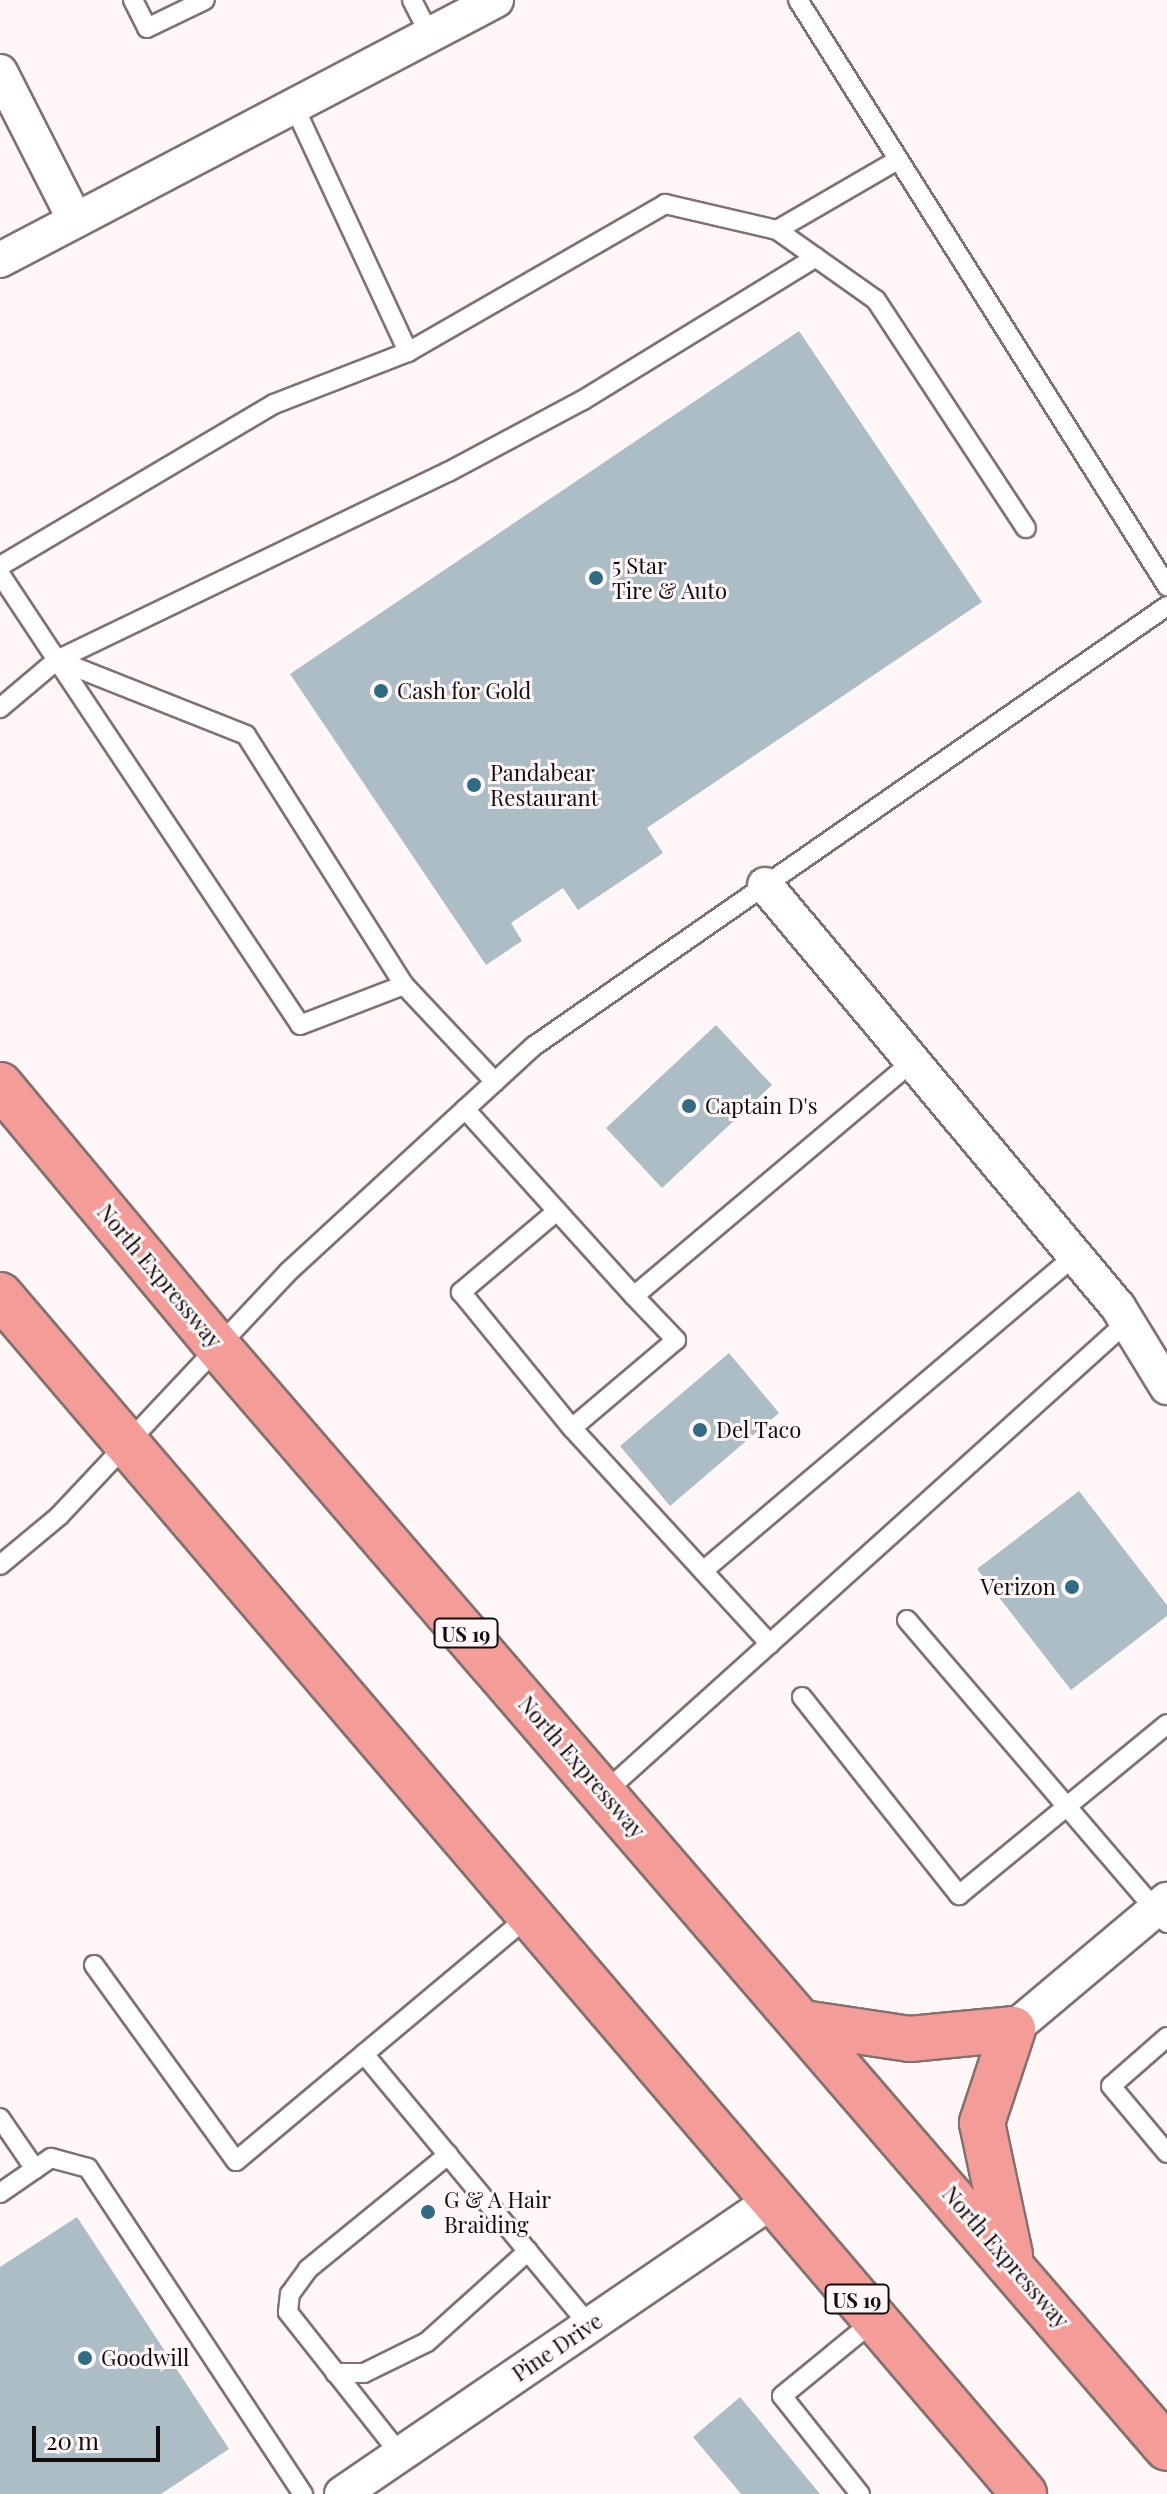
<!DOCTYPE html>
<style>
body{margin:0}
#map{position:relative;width:1167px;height:2494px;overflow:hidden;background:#fff7f7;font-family:"Playfair Display",serif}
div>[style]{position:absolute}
.building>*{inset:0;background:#adbdc5}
.roads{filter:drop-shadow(2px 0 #81716f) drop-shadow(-2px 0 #81716f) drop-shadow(0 2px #81716f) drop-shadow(0 -2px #81716f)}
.lane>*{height:18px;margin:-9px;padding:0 9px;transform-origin:9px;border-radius:9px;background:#fff}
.street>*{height:34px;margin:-17px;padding:0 17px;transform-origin:17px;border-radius:17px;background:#fff}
.highway>*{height:44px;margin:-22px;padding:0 22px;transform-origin:22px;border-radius:22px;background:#f49c97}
.dots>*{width:22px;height:22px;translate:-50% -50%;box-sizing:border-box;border:4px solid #fff7f7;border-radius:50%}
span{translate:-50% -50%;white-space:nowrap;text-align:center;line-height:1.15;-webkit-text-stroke:6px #fff7f7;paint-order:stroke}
.shield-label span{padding:2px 6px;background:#fff7f7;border:2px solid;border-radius:6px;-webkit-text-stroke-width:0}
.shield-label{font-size:20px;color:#120c0c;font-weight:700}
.poi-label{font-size:22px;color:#120c0c}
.left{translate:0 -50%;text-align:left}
.right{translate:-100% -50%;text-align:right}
.street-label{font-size:22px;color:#120c0c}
.scale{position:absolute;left:32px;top:2426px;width:128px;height:36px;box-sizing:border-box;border:4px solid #120c0c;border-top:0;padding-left:10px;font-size:24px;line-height:28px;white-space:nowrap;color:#120c0c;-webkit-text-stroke:6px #fff7f7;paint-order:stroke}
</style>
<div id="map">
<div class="building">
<i style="clip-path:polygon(799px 331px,982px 602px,647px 828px,663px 853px,578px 910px,563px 888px,511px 923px,522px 941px,486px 965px,290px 674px)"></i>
<i style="clip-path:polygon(716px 1025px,772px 1085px,662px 1188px,606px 1128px)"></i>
<i style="clip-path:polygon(729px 1353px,779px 1413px,670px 1506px,620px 1446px)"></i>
<i style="clip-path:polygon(1079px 1491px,1167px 1605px,1167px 1616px,1071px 1690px,977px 1569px)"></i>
<i style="clip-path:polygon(77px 2217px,229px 2449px,161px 2494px,0 2494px,0 2267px)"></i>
<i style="clip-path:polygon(740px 2397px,820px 2494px,741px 2494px,693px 2437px)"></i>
</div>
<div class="roads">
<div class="lane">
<i style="left:133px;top:0;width:31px;rotate:63deg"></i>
<i style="left:147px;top:28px;width:64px;rotate:-25.8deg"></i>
<i style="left:412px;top:0;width:39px;rotate:63deg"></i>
<i style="left:798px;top:0;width:693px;rotate:57.8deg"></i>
<i style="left:294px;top:106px;width:271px;rotate:65.1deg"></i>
<i style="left:408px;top:352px;width:297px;rotate:-29.9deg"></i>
<i style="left:665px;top:204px;width:115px;rotate:13.1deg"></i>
<i style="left:777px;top:230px;width:138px;rotate:-30.1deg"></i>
<i style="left:777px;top:230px;width:121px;rotate:35.3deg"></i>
<i style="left:876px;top:300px;width:273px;rotate:56.7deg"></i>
<i style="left:0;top:566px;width:318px;rotate:-30.6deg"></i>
<i style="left:274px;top:404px;width:144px;rotate:-21.2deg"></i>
<i style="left:0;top:574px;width:103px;rotate:56.5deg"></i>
<i style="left:57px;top:660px;width:75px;rotate:139.9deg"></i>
<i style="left:57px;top:660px;width:434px;rotate:-25.7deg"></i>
<i style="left:448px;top:472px;width:153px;rotate:-28.1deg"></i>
<i style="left:583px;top:400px;width:273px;rotate:-31.5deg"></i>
<i style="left:57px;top:660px;width:203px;rotate:21.6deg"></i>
<i style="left:246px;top:735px;width:296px;rotate:57.7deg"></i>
<i style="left:404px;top:985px;width:133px;rotate:46.8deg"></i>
<i style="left:57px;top:660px;width:438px;rotate:56.3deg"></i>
<i style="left:300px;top:1025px;width:111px;rotate:-21deg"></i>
<i style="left:465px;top:1109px;width:252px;rotate:47.9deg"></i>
<i style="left:634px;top:1296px;width:365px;rotate:-40.1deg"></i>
<i style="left:557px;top:1211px;width:126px;rotate:139.8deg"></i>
<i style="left:461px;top:1292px;width:176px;rotate:50.8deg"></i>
<i style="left:634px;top:1296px;width:61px;rotate:46.3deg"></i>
<i style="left:676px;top:1340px;width:136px;rotate:139.8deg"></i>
<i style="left:572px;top:1428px;width:293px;rotate:47.5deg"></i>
<i style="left:0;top:1565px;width:77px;rotate:-39.7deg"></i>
<i style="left:59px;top:1516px;width:335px;rotate:-46.8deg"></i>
<i style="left:288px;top:1272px;width:334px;rotate:-42.6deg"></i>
<i style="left:534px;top:1046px;width:771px;rotate:-34.8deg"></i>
<i style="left:703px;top:1571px;width:487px;rotate:-40.3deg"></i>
<i style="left:907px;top:1620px;width:399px;rotate:49.4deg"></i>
<i style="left:802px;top:1697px;width:253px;rotate:51.6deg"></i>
<i style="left:959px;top:1895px;width:269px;rotate:-39.4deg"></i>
<i style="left:604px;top:1793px;width:704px;rotate:-42.01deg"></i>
<i style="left:94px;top:1965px;width:242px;rotate:54.1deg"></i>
<i style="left:236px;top:2161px;width:382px;rotate:-39.9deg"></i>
<i style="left:1167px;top:2037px;width:74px;rotate:138.8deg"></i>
<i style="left:1111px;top:2086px;width:87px;rotate:50.1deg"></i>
<i style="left:364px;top:2054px;width:352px;rotate:50.3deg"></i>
<i style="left:0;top:2118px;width:62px;rotate:55.5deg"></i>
<i style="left:0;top:2193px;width:62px;rotate:-34.5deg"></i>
<i style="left:51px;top:2158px;width:38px;rotate:15deg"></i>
<i style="left:88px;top:2168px;width:391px;rotate:56.6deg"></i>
<i style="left:335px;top:2373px;width:29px"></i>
<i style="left:364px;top:2373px;width:70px;rotate:-26.2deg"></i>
<i style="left:427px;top:2342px;width:136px;rotate:-42deg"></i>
<i style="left:400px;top:2454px;width:181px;rotate:-128.3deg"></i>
<i style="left:288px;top:2312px;width:18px;rotate:-84deg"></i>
<i style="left:290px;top:2294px;width:31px;rotate:-54deg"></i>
<i style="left:308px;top:2269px;width:181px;rotate:-39.2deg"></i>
<i style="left:860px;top:2494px;width:125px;rotate:-128.5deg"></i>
<i style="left:782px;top:2396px;width:120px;rotate:-39.3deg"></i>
</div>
<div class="street">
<i style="left:0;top:72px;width:166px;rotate:63.1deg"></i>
<i style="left:0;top:260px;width:560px;rotate:-27.66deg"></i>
<i style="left:765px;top:885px;width:550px;rotate:50.09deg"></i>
<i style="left:1118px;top:1307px;width:94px;rotate:58.5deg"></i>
<i style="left:1013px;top:2029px;width:201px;rotate:-40deg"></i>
<i style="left:342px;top:2494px;width:522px;rotate:-34.3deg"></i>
</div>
<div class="highway">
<i style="left:0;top:1085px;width:342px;rotate:50.2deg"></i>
<i style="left:219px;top:1348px;width:1452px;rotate:49.24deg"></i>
<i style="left:0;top:1295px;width:1577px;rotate:49.5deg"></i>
<i style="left:803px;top:2023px;width:108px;rotate:8.5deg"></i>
<i style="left:910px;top:2039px;width:103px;rotate:-5.5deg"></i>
<i style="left:1013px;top:2029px;width:99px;rotate:108.3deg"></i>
<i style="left:982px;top:2123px;width:135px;rotate:78deg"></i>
</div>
</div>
<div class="dots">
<i style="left:596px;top:578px;background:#306c84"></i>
<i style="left:381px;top:691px;background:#306c84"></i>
<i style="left:474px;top:785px;background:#306c84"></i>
<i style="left:689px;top:1106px;background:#306c84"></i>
<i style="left:700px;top:1430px;background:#306c84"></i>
<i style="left:1072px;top:1587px;background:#306c84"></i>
<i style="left:428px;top:2212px;background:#306c84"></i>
<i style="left:85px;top:2358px;background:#306c84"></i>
</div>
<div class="shield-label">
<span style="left:466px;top:1633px">US 19</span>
<span style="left:857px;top:2299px">US 19</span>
</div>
<div class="poi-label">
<span class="left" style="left:612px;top:578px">5 Star<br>Tire &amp; Auto</span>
<span class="left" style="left:397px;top:691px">Cash for Gold</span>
<span class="left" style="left:490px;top:785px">Pandabear<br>Restaurant</span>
<span class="left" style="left:705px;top:1106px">Captain D's</span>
<span class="left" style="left:716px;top:1430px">Del Taco</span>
<span class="right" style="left:1056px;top:1587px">Verizon</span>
<span class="left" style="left:444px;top:2212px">G &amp; A Hair<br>Braiding</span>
<span class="left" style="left:101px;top:2358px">Goodwill</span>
</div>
<div class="street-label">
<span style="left:160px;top:1276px;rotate:50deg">North Expressway</span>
<span style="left:582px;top:1767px;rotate:49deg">North Expressway</span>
<span style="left:1006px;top:2257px;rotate:49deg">North Expressway</span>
<span style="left:557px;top:2347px;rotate:-34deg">Pine Drive</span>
</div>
<div class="scale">20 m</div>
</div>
